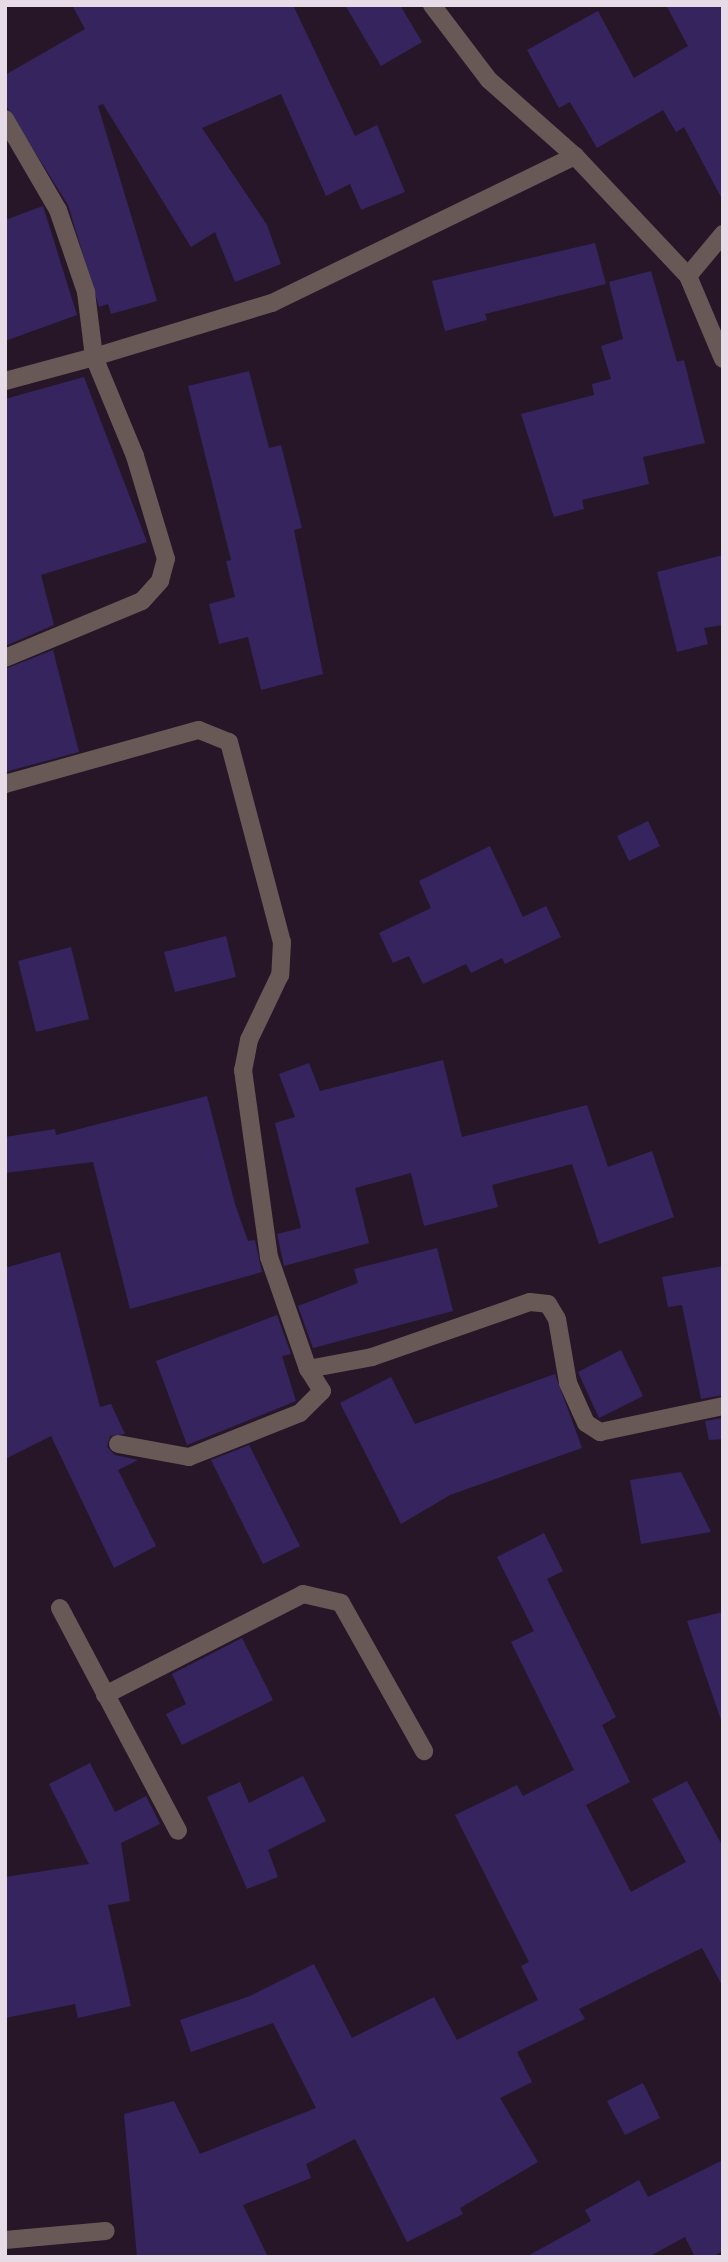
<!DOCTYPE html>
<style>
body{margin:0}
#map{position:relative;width:728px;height:2262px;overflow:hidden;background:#271628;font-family:Lato,sans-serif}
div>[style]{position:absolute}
.building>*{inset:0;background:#36245f}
.street>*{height:18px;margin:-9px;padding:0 9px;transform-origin:9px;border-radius:9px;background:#685956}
span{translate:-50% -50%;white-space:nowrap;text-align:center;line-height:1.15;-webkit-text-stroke:6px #1d0d1e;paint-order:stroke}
.frame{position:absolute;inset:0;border:7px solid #e7dbe7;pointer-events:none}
</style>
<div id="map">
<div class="building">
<i style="clip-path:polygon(72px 5px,293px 5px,355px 136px,377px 125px,405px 192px,361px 210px,350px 184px,326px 196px,281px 94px,202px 128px,267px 225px,281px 264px,235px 282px,215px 232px,191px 247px,103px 104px,98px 106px,157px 301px,111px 314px,108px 304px,99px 307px,68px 205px,5px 104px,5px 75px,85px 29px)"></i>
<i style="clip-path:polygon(345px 5px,400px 5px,422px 42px,381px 66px)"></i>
<i style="clip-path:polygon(666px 5px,723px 5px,723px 201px,684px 127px,676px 132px,663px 110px,597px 148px,570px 102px,559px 108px,527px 50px,598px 11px,634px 78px,688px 46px)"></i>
<i style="clip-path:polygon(43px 206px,77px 315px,5px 341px,5px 220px)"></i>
<i style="clip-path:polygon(595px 243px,606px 284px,485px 314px,487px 320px,445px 331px,432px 281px)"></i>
<i style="clip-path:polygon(651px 271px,677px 362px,684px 360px,705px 443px,643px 457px,649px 484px,582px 500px,584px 509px,554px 517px,521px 414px,594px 395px,592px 384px,611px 379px,601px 346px,623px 339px,609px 282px)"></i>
<i style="clip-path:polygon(249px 371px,269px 448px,281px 445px,302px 528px,294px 530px,323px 674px,261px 690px,248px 637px,219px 644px,209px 604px,235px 597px,226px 561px,231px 560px,188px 386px)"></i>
<i style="clip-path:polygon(84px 377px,147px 542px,41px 575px,54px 625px,5px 646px,5px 399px)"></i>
<i style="clip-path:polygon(723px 555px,723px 625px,704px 628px,708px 644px,677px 652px,657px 572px)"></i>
<i style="clip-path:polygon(53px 650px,79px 752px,5px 772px,5px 669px)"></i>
<i style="clip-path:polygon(648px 821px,660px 846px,629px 861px,617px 836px)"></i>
<i style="clip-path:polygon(490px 846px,523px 917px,546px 906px,561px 937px,505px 964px,502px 958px,471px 973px,466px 964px,423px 984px,409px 956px,393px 963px,379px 933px,431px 908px,419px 881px)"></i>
<i style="clip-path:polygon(226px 936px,236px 977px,175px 992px,164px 952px)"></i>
<i style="clip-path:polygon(71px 947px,89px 1019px,36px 1032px,18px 961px)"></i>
<i style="clip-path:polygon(443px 1060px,462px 1137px,587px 1105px,608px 1167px,652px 1151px,674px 1217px,599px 1244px,572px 1164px,492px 1185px,498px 1207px,424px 1226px,411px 1173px,355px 1188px,369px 1243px,284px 1266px,277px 1234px,301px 1228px,275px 1123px,295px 1117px,279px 1074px,309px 1063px,320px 1091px)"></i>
<i style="clip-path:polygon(207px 1096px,235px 1204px,248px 1241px,255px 1240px,262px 1272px,130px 1309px,93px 1162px,5px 1173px,5px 1137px,55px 1129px,56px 1135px)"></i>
<i style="clip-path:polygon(437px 1248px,453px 1311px,313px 1348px,298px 1306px,358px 1283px,354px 1269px)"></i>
<i style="clip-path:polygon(60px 1252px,100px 1407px,111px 1404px,125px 1434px,110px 1436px,107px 1447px,115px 1455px,138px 1460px,118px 1470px,156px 1546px,114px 1568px,51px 1436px,5px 1459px,5px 1268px)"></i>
<i style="clip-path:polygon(723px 1266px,723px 1395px,701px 1399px,682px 1305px,668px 1307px,662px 1277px)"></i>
<i style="clip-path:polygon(277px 1315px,291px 1354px,282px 1356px,296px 1401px,187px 1445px,156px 1361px)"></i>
<i style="clip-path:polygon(621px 1350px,643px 1396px,599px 1418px,578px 1372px)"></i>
<i style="clip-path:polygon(555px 1374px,582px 1448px,450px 1495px,401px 1524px,340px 1403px,391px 1377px,415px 1424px)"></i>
<i style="clip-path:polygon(723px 1418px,723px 1439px,709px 1440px,705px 1421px)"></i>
<i style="clip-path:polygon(249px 1445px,300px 1546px,263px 1564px,211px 1460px)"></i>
<i style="clip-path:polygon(681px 1472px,711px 1532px,641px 1544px,630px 1480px)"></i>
<i style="clip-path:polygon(544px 1533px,563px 1571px,547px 1579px,616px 1717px,602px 1725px,630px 1782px,586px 1805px,631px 1892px,686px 1862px,652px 1799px,687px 1781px,723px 1847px,723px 1987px,702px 1948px,579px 2009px,585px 2019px,517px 2052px,532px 2082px,500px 2098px,538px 2162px,460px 2208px,463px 2214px,407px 2242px,355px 2139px,306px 2164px,311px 2178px,243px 2205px,268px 2257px,137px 2257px,124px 2114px,174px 2101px,200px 2154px,316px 2108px,273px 2023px,191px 2052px,180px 2020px,250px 1996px,314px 1964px,352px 2038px,434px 1997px,457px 2040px,538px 2000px,521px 1966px,529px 1962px,455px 1815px,517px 1785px,523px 1796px,574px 1770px,511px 1642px,534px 1631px,497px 1557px)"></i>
<i style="clip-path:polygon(723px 1612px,723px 1719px,721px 1720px,687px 1621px)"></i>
<i style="clip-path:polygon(242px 1638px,273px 1700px,182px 1745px,166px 1714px,186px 1704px,172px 1674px)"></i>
<i style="clip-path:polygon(90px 1763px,115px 1812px,146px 1796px,160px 1824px,121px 1843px,130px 1901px,108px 1905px,131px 2006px,78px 2018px,75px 2004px,5px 2018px,5px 1877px,89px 1864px,49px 1784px)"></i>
<i style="clip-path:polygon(303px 1776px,326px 1821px,268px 1850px,278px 1877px,247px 1889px,207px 1797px,240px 1782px,249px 1803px)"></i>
<i style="clip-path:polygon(643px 2083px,660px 2118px,625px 2135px,607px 2101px)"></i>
<i style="clip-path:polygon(723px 2160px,723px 2251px,712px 2257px,695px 2257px,685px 2237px,648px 2257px,526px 2257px,591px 2221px,585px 2210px,639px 2180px,648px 2197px)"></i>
</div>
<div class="street">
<i style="left:432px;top:5px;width:94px;rotate:52.8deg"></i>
<i style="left:489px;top:80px;width:115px;rotate:41.5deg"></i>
<i style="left:5px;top:119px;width:105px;rotate:59.8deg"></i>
<i style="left:58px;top:210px;width:87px;rotate:71.1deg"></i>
<i style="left:86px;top:292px;width:65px;rotate:83deg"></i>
<i style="left:94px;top:357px;width:92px;rotate:164.9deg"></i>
<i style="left:688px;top:276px;width:55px;rotate:-50.2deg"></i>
<i style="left:5px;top:658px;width:148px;rotate:-22.6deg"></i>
<i style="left:142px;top:601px;width:27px;rotate:-48deg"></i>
<i style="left:160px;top:581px;width:23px;rotate:-75deg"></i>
<i style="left:166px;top:559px;width:108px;rotate:-106.8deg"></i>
<i style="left:135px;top:456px;width:107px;rotate:-112.5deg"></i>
<i style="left:94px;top:357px;width:186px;rotate:-16.9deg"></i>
<i style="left:272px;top:303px;width:337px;rotate:-25.9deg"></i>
<i style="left:575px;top:156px;width:165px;rotate:46.7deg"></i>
<i style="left:688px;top:276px;width:90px;rotate:67.1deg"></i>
<i style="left:5px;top:784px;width:201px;rotate:-15.6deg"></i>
<i style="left:199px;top:730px;width:32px;rotate:22deg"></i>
<i style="left:229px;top:742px;width:207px;rotate:75.2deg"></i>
<i style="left:282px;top:942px;width:33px;rotate:93deg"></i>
<i style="left:280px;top:975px;width:72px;rotate:115.5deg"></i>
<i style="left:249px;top:1040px;width:31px;rotate:101deg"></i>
<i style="left:243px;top:1070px;width:189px;rotate:82.1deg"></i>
<i style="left:269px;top:1257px;width:119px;rotate:70.8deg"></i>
<i style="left:308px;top:1369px;width:65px;rotate:-10.6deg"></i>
<i style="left:372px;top:1357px;width:167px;rotate:-19.2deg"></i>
<i style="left:530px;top:1302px;width:18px;rotate:6deg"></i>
<i style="left:548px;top:1304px;width:17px;rotate:59deg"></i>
<i style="left:557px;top:1319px;width:65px;rotate:80.2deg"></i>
<i style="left:568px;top:1383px;width:44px;rotate:65.8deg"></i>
<i style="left:586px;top:1423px;width:17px;rotate:33deg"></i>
<i style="left:600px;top:1432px;width:126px;rotate:-11.9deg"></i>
<i style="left:118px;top:1444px;width:72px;rotate:10.4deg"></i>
<i style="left:189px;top:1457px;width:119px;rotate:-21.6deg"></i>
<i style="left:300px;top:1413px;width:31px;rotate:-45deg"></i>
<i style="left:322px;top:1391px;width:26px;rotate:-122deg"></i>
<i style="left:60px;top:1608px;width:252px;rotate:62.1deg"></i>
<i style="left:105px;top:1695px;width:222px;rotate:-27deg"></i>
<i style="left:303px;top:1594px;width:39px;rotate:13deg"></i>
<i style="left:341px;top:1603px;width:170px;rotate:60.7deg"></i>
<i style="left:5px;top:2240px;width:101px;rotate:-5.1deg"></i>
</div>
<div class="frame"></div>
</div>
